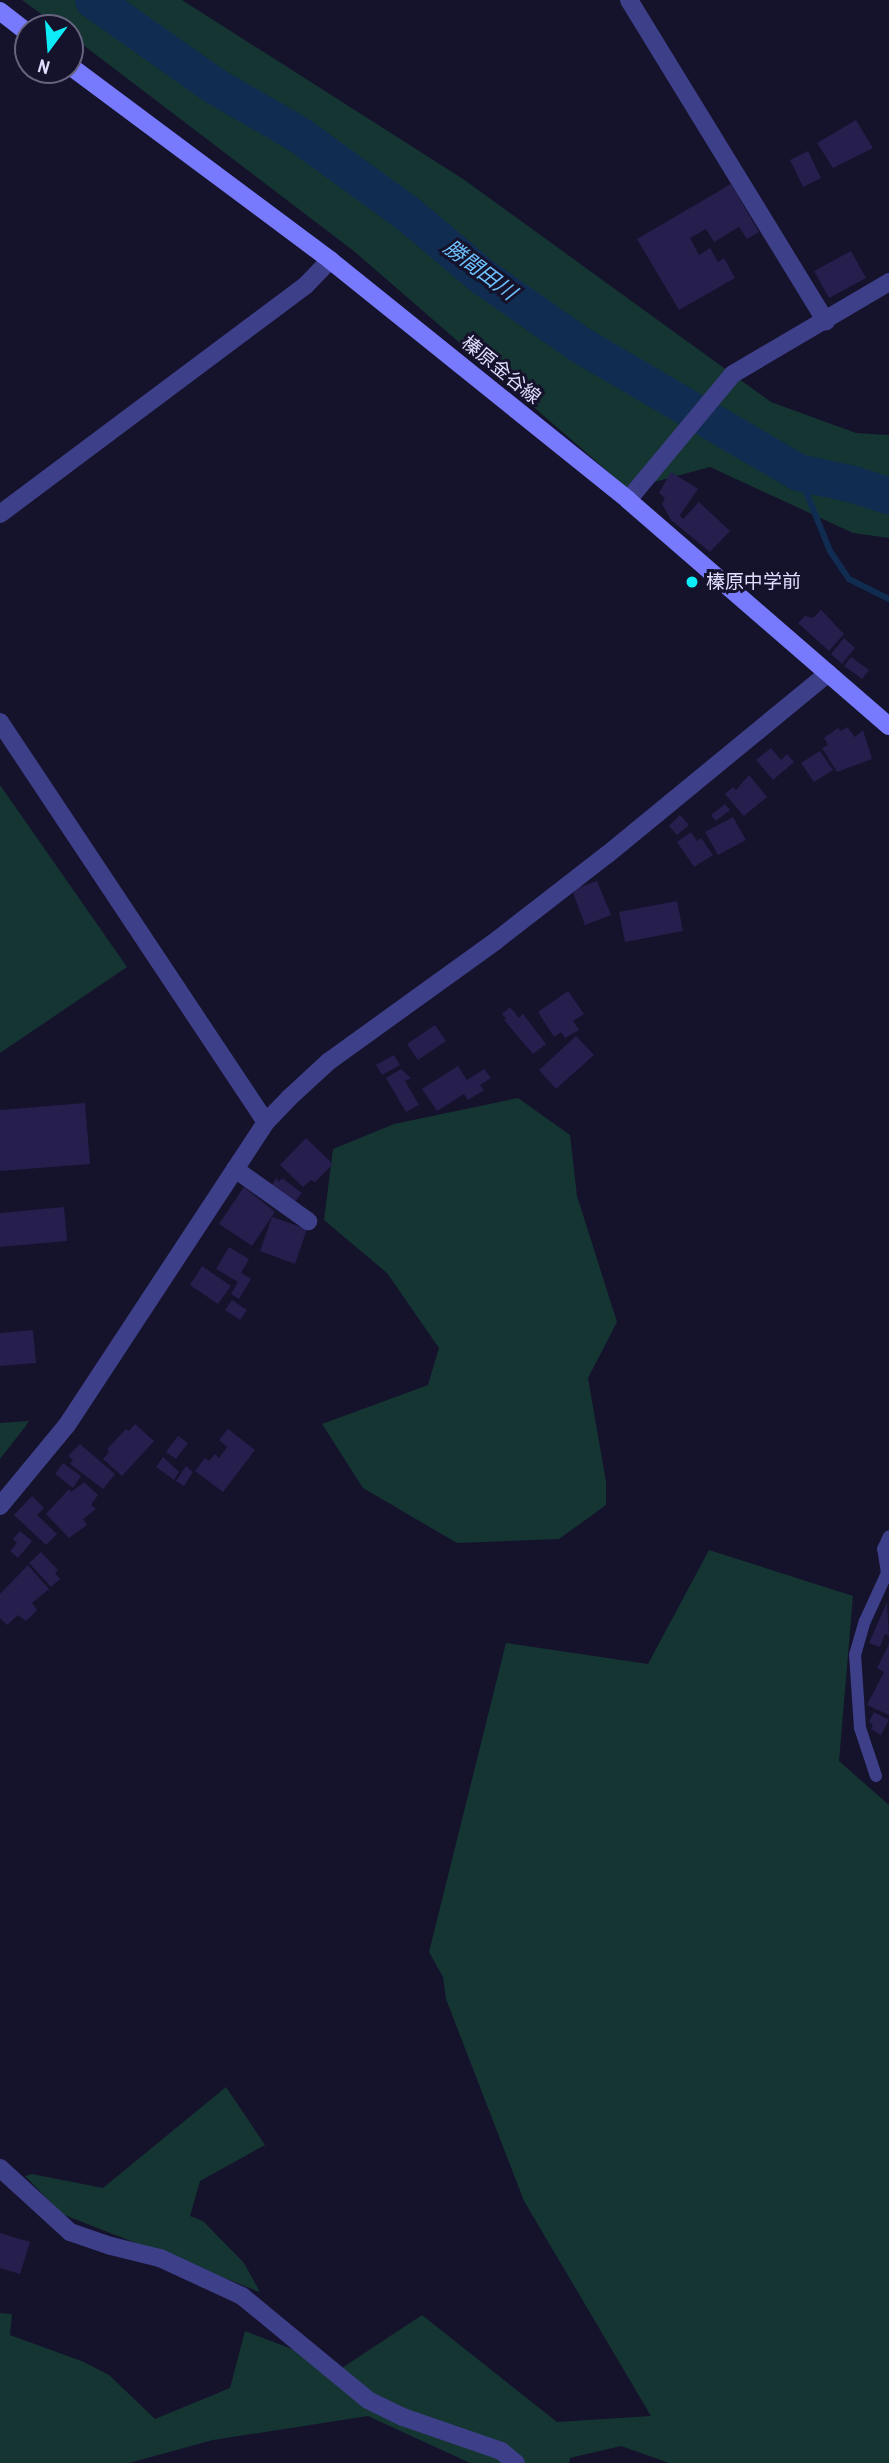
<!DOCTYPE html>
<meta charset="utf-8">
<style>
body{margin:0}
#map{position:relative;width:889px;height:2463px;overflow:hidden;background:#15122c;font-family:"Archivo Narrow","Noto Sans JP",sans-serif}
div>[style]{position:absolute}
.green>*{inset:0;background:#153533}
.stream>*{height:6px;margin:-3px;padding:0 3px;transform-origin:3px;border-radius:3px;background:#112c51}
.river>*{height:37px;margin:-18.5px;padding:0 18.5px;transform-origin:18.5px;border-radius:18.5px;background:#112c51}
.building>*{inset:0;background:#261e4c}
.service>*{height:12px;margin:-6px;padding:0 6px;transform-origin:6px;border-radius:6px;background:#3e3f89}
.minor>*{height:18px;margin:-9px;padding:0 9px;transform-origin:9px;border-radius:9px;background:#3e3f89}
.tertiary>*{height:18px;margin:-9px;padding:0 9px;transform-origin:9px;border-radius:9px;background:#3e3f89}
.secondary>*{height:18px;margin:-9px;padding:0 9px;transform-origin:9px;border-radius:9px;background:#777afc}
.dots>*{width:19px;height:19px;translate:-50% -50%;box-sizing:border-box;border:4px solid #15122c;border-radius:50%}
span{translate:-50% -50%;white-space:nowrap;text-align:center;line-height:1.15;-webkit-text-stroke:6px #15122c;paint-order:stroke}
.street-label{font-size:19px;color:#e0ddfe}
.poi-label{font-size:19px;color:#e0ddfe}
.left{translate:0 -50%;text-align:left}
.water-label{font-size:21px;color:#6ec0fb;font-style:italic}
.north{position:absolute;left:14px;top:14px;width:70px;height:70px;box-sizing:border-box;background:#15122c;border:2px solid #666380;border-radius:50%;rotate:196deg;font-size:19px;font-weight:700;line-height:28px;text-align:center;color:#e0ddfe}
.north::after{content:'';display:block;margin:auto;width:24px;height:32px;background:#0eecf9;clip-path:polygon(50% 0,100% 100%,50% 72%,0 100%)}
</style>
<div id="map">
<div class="green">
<i style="clip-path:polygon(22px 0,182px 0,463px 179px,771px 402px,856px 433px,889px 435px,889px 538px,853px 533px,710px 467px,628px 489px,355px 252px,70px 35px,70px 28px,60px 28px)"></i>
<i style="clip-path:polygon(0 785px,127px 967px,0 1053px)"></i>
<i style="clip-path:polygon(518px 1098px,570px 1135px,577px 1196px,617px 1322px,588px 1378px,606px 1482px,606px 1505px,559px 1539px,457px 1543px,363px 1488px,322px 1424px,428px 1385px,439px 1348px,387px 1273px,324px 1220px,333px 1149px,394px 1124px)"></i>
<i style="clip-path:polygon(29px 1421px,25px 1427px,0 1459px,0 1423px)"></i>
<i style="clip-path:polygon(709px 1550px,853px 1596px,839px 1761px,889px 1805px,889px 2463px,669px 2463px,621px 2446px,570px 2458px,569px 2463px,470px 2463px,368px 2416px,213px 2440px,129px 2463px,0 2463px,0 2313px,12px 2314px,10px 2335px,84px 2362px,109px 2375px,155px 2419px,230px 2388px,245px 2331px,342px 2368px,422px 2315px,557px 2422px,651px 2416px,524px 2201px,446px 1999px,443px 1977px,429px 1952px,506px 1643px,648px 1664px)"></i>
<i style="clip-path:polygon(226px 2087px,265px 2145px,200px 2181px,190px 2216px,203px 2221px,244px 2263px,260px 2292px,62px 2214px,25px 2176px,32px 2174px,103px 2188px)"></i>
</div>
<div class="stream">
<i style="left:798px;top:472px;width:85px;rotate:67.9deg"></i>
<i style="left:830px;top:551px;width:34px;rotate:56deg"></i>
<i style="left:849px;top:579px;width:45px;rotate:26.6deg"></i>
</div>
<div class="river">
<i style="left:93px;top:0;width:149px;rotate:35.2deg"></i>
<i style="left:215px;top:86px;width:96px;rotate:30deg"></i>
<i style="left:298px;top:134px;width:135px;rotate:35.9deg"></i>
<i style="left:407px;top:213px;width:98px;rotate:40deg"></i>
<i style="left:482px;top:276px;width:118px;rotate:35deg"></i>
<i style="left:579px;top:344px;width:254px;rotate:30.3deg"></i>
<i style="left:798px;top:472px;width:56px;rotate:12.3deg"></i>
<i style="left:853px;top:484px;width:38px;rotate:18deg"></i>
</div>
<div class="building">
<i style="clip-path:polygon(856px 120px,873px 148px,833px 168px,817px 143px)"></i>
<i style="clip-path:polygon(808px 151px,821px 178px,803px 187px,790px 160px)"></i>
<i style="clip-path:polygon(731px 184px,759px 232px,747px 239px,739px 227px,714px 242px,706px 229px,690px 238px,699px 255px,710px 248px,718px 262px,724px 258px,735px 278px,679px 310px,637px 239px)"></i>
<i style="clip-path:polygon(851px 251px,866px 278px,829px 298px,814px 271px)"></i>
<i style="clip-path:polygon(671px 472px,698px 489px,680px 515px,683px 519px,699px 502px,730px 531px,710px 552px,671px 520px,662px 504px,665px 498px,659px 493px)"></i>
<i style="clip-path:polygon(821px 610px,844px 634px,829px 651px,798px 623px,805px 616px,813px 618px)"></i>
<i style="clip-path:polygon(844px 638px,855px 648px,842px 664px,831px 654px)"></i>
<i style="clip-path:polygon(851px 657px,869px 670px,862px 679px,844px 666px)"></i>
<i style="clip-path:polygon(847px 727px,855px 737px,863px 730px,872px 759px,837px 772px,822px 748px,828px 745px,824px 738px,838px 728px,841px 731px)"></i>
<i style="clip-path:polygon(771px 748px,781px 760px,787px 754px,794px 762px,773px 780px,756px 760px)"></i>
<i style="clip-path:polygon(820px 751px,833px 770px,814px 782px,801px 763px)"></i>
<i style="clip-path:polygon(749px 775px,767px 797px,744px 816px,725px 794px,733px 787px,736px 790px)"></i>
<i style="clip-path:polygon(725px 804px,730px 810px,716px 821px,711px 815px)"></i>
<i style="clip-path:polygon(680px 815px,689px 825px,677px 835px,669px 826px)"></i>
<i style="clip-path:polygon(733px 817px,746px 840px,718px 855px,705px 832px)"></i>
<i style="clip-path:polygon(691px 832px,697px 841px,701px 838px,713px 855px,694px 867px,677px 842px)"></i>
<i style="clip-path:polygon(597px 881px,611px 915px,585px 925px,572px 890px)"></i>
<i style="clip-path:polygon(677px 901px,683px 931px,625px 942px,619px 912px)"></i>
<i style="clip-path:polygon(568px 991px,584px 1014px,573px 1021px,579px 1030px,565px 1038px,561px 1032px,554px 1037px,538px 1012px)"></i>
<i style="clip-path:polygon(510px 1007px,519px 1018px,523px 1014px,546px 1044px,533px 1054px,504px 1020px,506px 1018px,502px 1014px)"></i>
<i style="clip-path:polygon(435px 1025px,446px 1041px,418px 1060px,407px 1044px)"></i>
<i style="clip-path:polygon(576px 1036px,594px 1055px,556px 1089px,539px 1070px)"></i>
<i style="clip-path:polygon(394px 1055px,400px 1065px,382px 1075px,376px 1065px)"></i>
<i style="clip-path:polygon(458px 1066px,467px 1080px,484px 1069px,491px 1078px,480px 1085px,484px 1090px,468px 1100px,464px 1094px,437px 1111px,422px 1089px)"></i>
<i style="clip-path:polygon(401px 1069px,411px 1078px,405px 1081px,419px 1105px,406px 1112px,386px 1078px)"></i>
<i style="clip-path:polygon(85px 1103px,90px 1164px,0 1171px,0 1110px)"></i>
<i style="clip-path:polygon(306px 1138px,333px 1164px,315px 1182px,311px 1180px,303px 1187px,280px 1165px)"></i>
<i style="clip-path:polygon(276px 1178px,279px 1182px,282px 1178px,302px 1193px,294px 1203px,272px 1185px)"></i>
<i style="clip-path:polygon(244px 1187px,275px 1212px,252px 1246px,219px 1224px)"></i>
<i style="clip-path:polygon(64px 1207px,67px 1241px,0 1247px,0 1213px)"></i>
<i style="clip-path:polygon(272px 1217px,307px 1229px,295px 1264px,260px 1251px)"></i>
<i style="clip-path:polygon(229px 1247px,249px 1259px,241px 1273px,251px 1279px,239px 1299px,231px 1294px,238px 1282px,216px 1269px)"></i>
<i style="clip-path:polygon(202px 1266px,231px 1286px,218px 1304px,190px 1285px)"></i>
<i style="clip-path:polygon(232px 1300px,247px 1310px,240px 1320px,225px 1310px)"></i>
<i style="clip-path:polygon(33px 1330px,36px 1363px,0 1366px,0 1333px)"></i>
<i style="clip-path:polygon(135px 1424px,154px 1441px,122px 1476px,103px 1459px,109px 1452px,107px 1449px,126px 1429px,129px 1431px)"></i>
<i style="clip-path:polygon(228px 1429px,255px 1450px,223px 1492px,195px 1471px,205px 1458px,209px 1461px,215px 1454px,219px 1458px,227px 1447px,219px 1440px)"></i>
<i style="clip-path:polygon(178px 1436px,188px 1443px,176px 1459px,166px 1452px)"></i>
<i style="clip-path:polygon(80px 1444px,115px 1474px,103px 1489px,70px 1464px,73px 1460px,68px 1456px)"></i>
<i style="clip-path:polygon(163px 1457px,179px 1472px,174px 1480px,156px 1467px)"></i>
<i style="clip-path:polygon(63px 1463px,81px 1476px,73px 1488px,55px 1474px)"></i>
<i style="clip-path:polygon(186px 1466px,193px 1472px,184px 1486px,176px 1481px)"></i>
<i style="clip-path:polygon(84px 1482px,98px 1495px,91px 1505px,96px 1509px,83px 1519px,87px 1525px,69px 1538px,46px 1514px,69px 1489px,71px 1492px)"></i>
<i style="clip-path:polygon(32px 1496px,44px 1508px,37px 1515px,57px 1534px,46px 1545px,14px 1515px)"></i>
<i style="clip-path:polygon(20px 1531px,32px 1541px,18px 1558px,10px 1551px,17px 1543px,13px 1539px)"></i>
<i style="clip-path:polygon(41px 1552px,58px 1570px,55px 1573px,60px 1579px,51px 1587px,29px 1563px)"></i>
<i style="clip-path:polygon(28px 1565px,49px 1589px,32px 1603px,37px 1610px,26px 1621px,18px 1615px,7px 1625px,0 1618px,0 1594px)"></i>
<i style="clip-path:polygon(887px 1602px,889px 1636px,885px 1634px,880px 1647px,869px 1643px)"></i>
<i style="clip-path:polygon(889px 1644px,889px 1715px,867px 1705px,884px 1672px,877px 1668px)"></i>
<i style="clip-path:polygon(874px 1712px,889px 1720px,881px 1735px,871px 1729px,873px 1725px,869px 1722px)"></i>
<i style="clip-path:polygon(0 2233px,30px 2242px,20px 2274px,0 2268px)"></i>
</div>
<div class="service">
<i style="left:876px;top:1776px;width:51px;rotate:-108.4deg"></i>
<i style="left:860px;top:1728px;width:73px;rotate:-93.9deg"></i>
<i style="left:855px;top:1655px;width:35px;rotate:-74deg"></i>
<i style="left:865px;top:1621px;width:53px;rotate:-65.4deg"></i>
<i style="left:887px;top:1573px;width:24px;rotate:-99deg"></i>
<i style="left:883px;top:1549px;width:14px;rotate:-65deg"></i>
</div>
<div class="minor">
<i style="left:629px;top:0;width:377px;rotate:58.5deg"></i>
<i style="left:628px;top:500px;width:164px;rotate:-50.2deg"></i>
<i style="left:733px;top:374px;width:181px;rotate:-30.5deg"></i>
<i style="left:0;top:514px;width:382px;rotate:-36.8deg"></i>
<i style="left:306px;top:285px;width:35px;rotate:-46deg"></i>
<i style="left:0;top:722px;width:480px;rotate:56.4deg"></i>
<i style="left:235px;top:1169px;width:90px;rotate:35.5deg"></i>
<i style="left:0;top:2168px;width:95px;rotate:42.4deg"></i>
<i style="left:70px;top:2232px;width:43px;rotate:18.9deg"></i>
<i style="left:111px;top:2246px;width:50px;rotate:13.8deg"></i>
<i style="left:160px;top:2258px;width:90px;rotate:24.9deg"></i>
<i style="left:242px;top:2296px;width:163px;rotate:39.5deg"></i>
<i style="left:368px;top:2400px;width:39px;rotate:26deg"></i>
<i style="left:403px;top:2417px;width:104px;rotate:19.1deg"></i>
<i style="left:501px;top:2451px;width:19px;rotate:39deg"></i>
</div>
<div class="tertiary">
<i style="left:0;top:1506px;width:105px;rotate:-50.4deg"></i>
<i style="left:67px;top:1425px;width:363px;rotate:-56.7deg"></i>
<i style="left:266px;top:1122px;width:33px;rotate:-46deg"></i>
<i style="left:289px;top:1098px;width:53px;rotate:-42.7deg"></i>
<i style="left:328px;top:1062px;width:208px;rotate:-35.8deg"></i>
<i style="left:497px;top:940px;width:140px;rotate:-37.8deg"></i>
<i style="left:608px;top:854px;width:285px;rotate:-39.4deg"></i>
</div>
<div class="secondary">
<i style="left:0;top:11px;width:36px;rotate:38deg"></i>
<i style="left:70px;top:66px;width:324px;rotate:36.7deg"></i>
<i style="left:330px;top:260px;width:383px;rotate:38.8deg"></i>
<i style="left:628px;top:500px;width:345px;rotate:40.9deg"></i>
</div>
<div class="dots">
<i style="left:692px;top:582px;background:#0eecf9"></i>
</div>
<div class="street-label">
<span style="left:501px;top:370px;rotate:39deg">榛原金谷線</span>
</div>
<div class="poi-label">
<span class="left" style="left:706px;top:582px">榛原中学前</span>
</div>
<div class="water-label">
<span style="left:480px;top:270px;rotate:37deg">勝間田川</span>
</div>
<div class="north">N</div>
</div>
